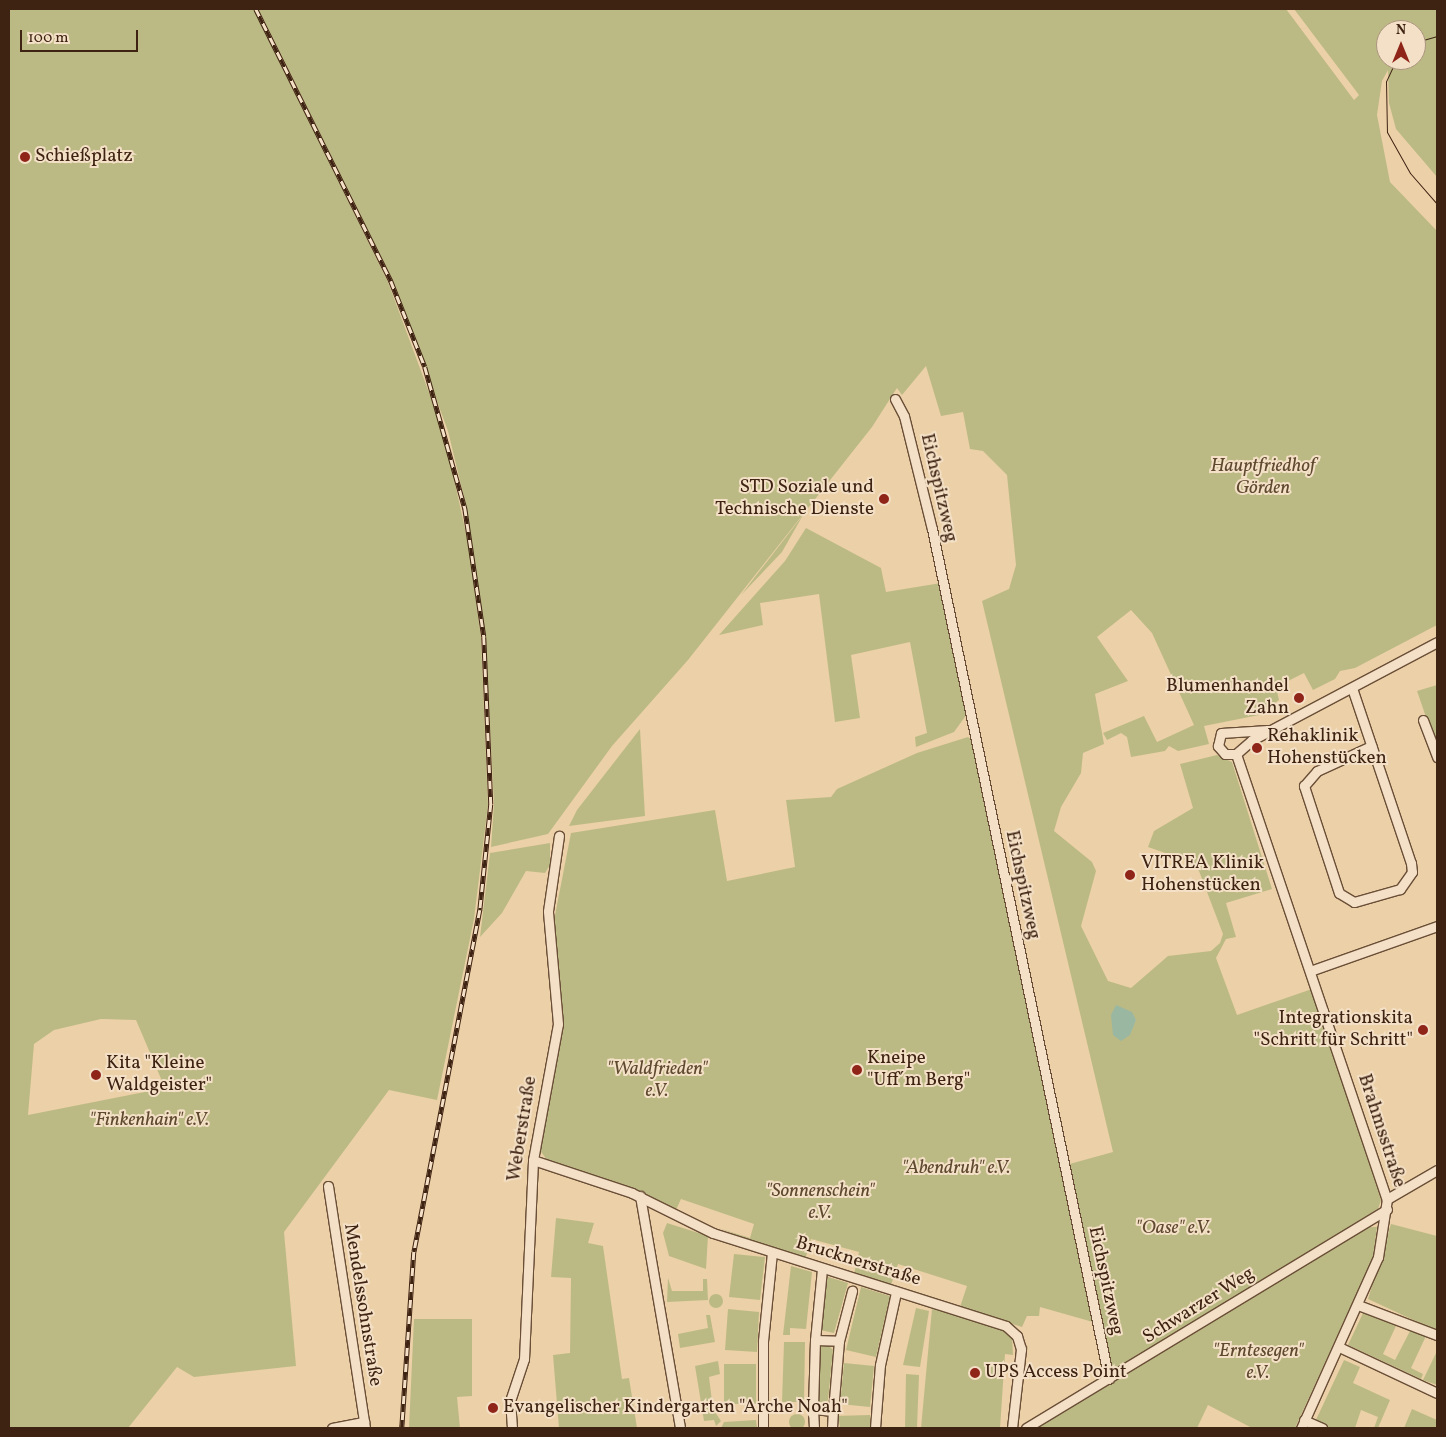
<!DOCTYPE html>
<meta charset="utf-8">
<style>
body{margin:0}
#map{position:relative;width:1446px;height:1437px;overflow:hidden;background:#ecd0a7;font-family:Vollkorn,serif}
div>[style]{position:absolute}
.green>*{inset:0;background:#bcba84}
.round{border-radius:50%}
.water>*{inset:0;background:#9ab7a2}
.roads{filter:drop-shadow(1px 0 #6a4e37) drop-shadow(-1px 0 #6a4e37) drop-shadow(0 1px #6a4e37) drop-shadow(0 -1px #6a4e37)}
.minor>*{height:9px;margin:-4.5px;padding:0 4.5px;transform-origin:4.5px;border-radius:4.5px;background:#f3e0c6}
.tram>*{height:1px;margin:-0.5px;padding:0 0.5px;transform-origin:0.5px;border-radius:0.5px;background:#3e2212}
.rail>*{height:4.5px;margin-top:-2.25px;transform-origin:0;background:repeating-linear-gradient(90deg,#f3e0c6 0 8px,#3e2212 0 16px);box-sizing:border-box;border-block:1px solid #3e2212}
.dots>*{width:14px;height:14px;translate:-50% -50%;box-sizing:border-box;border:2px solid #f3e0c6;border-radius:50%}
span{translate:-50% -50%;white-space:nowrap;text-align:center;line-height:1.15;-webkit-text-stroke:4px #f3e0c6;paint-order:stroke}
.poi-label{font-size:19px;color:#3e2212}
.left{translate:0 -50%;text-align:left}
.right{translate:-100% -50%;text-align:right}
.park-label{font-size:19px;color:#5e482e;font-style:italic}
.street-label{font-size:19px;color:#3e2212}
.frame{position:absolute;inset:0;border:10px solid #3e2212;pointer-events:none}
.north{position:absolute;left:1376px;top:20px;width:50px;height:50px;box-sizing:border-box;background:#f3e0c6;border:1px solid #ab947e;border-radius:50%;rotate:0deg;font-size:14px;font-weight:700;line-height:20px;text-align:center;color:#3e2212}
.north::after{content:'';display:block;margin:auto;width:18px;height:22px;background:#8f2418;clip-path:polygon(50% 0,100% 100%,50% 72%,0 100%)}
.scale{position:absolute;left:20px;top:30px;width:118px;height:22px;box-sizing:border-box;border:2px solid #3e2212;border-top:0;padding-left:6px;font-size:15px;line-height:18px;white-space:nowrap;color:#3e2212;-webkit-text-stroke:4px #f3e0c6;paint-order:stroke}
</style>
<div id="map">
<div class="green">
<i style="clip-path:polygon(evenodd,9px 9px,254px 9px,388px 282px,444px 433px,469px 547px,481px 638px,488px 805px,474px 919px,437px 1100px,389px 1090px,284px 1232px,296px 1366px,194px 1377px,177px 1367px,128px 1428px,9px 1428px,9px 9px,101px 1019px,136px 1020px,165px 1088px,28px 1115px,34px 1044px,54px 1030px,101px 1019px)"></i>
<i style="clip-path:polygon(evenodd,258px 9px,1286px 9px,1354px 100px,1359px 95px,1294px 9px,1437px 9px,1437px 177px,1396px 129px,1389px 103px,1388px 70px,1382px 81px,1377px 115px,1390px 182px,1437px 231px,1437px 625px,1355px 668px,1340px 671px,1335px 679px,1313px 690px,1304px 673px,1276px 687px,1279px 700px,1259px 715px,1204px 726px,1209px 744px,1178px 751px,1169px 746px,1165px 751px,1131px 757px,1127px 737px,1121px 733px,1107px 740px,1103px 733px,1144px 716px,1157px 742px,1194px 725px,1152px 633px,1131px 610px,1097px 637px,1128px 681px,1095px 694px,1104px 744px,1083px 753px,1081px 773px,1061px 807px,1054px 831px,1092px 862px,1096px 871px,1081px 926px,1108px 981px,1131px 988px,1168px 956px,1211px 951px,1220px 943px,1223px 934px,1199px 871px,1191px 862px,1148px 847px,1154px 831px,1193px 808px,1180px 764px,1217px 755px,1232px 762px,1272px 889px,1226px 903px,1236px 937px,1226px 939px,1216px 958px,1237px 1015px,1312px 989px,1381px 1200px,1378px 1209px,1110px 1374px,1066px 1165px,1113px 1152px,982px 601px,1009px 589px,1016px 565px,1007px 475px,983px 451px,970px 449px,963px 412px,941px 416px,926px 366px,902px 395px,897px 388px,872px 427px,688px 660px,612px 746px,548px 834px,491px 847px,494px 804px,485px 636px,466px 506px,448px 431px,391px 277px,258px 9px,1386px 30px,1416px 30px,1416px 60px,1386px 60px,1386px 30px,258px 9px,1116px 1005px,1136px 1020px,1131px 1029px,1113px 1035px,1116px 1005px)"></i>
<i style="clip-path:polygon(803px 515px,782px 552px,741px 595px)"></i>
<i style="clip-path:polygon(806px 528px,881px 568px,886px 592px,941px 583px,967px 714px,954px 732px,916px 747px,915px 737px,927px 733px,910px 642px,851px 655px,860px 718px,835px 722px,819px 594px,760px 603px,763px 625px,719px 635px,785px 561px)"></i>
<i style="clip-path:polygon(1437px 685px,1437px 749px,1417px 691px)"></i>
<i style="clip-path:polygon(640px 729px,645px 816px,569px 826px,577px 810px)"></i>
<i style="clip-path:polygon(968px 737px,973px 741px,1093px 1322px,1040px 1307px,1039px 1316px,1027px 1316px,1022px 1327px,960px 1307px,967px 1286px,898px 1264px,891px 1285px,854px 1274px,859px 1252px,811px 1239px,805px 1260px,718px 1228px,750px 1238px,754px 1224px,681px 1199px,675px 1212px,637px 1191px,547px 1160px,539px 1149px,561px 1028px,562px 1007px,549px 946px,571px 833px,715px 810px,727px 881px,795px 867px,786px 800px,831px 797px,837px 789px,917px 753px)"></i>
<i style="clip-path:polygon(550px 843px,550px 865px,545px 873px,526px 871px,502px 913px,480px 937px,490px 853px)"></i>
<i style="clip-path:polygon(556px 1218px,594px 1223px,588px 1243px,603px 1246px,622px 1379px,629px 1378px,637px 1428px,559px 1428px,553px 1355px,570px 1353px,571px 1278px,551px 1277px)"></i>
<i style="clip-path:polygon(667px 1223px,708px 1236px,706px 1269px,669px 1256px,663px 1233px)"></i>
<i style="clip-path:polygon(1391px 1224px,1437px 1236px,1437px 1331px,1368px 1299px)"></i>
<i style="clip-path:polygon(1367px 1227px,1377px 1227px,1373px 1258px,1295px 1428px,1252px 1428px,1208px 1405px,1197px 1428px,1033px 1428px)"></i>
<i style="clip-path:polygon(734px 1254px,765px 1257px,760px 1300px,729px 1297px)"></i>
<i style="clip-path:polygon(791px 1266px,812px 1272px,806px 1329px,790px 1328px,790px 1335px,783px 1335px)"></i>
<i style="clip-path:polygon(825px 1276px,848px 1283px,834px 1333px,820px 1330px)"></i>
<i style="clip-path:polygon(668px 1278px,672px 1291px,703px 1291px,703px 1279px,707px 1279px,708px 1300px,667px 1302px)"></i>
<i style="clip-path:polygon(861px 1287px,890px 1296px,876px 1357px,846px 1350px)"></i>
<i class="round" style="left:709px;top:1294px;width:14px;height:14px"></i>
<i style="clip-path:polygon(916px 1308px,929px 1311px,920px 1367px,903px 1365px)"></i>
<i style="clip-path:polygon(728px 1309px,759px 1312px,757px 1352px,725px 1350px)"></i>
<i style="clip-path:polygon(932px 1309px,1007px 1329px,1012px 1337px,1013px 1355px,1005px 1354px,1000px 1428px,921px 1428px)"></i>
<i style="clip-path:polygon(1364px 1311px,1396px 1326px,1383px 1354px,1395px 1360px,1410px 1331px,1426px 1336px,1411px 1368px,1423px 1374px,1421px 1379px,1348px 1345px)"></i>
<i style="clip-path:polygon(706px 1315px,710px 1315px,715px 1342px,680px 1348px,678px 1334px,708px 1328px)"></i>
<i style="clip-path:polygon(414px 1319px,472px 1319px,472px 1396px,457px 1397px,460px 1428px,409px 1428px)"></i>
<i style="clip-path:polygon(784px 1342px,805px 1342px,804px 1402px,782px 1402px)"></i>
<i style="clip-path:polygon(827px 1344px,833px 1350px,828px 1400px,824px 1404px,817px 1400px,818px 1347px)"></i>
<i style="clip-path:polygon(1437px 1351px,1437px 1385px,1423px 1380px)"></i>
<i style="clip-path:polygon(1344px 1360px,1360px 1367px,1353px 1383px,1390px 1400px,1378px 1428px,1374px 1428px,1378px 1417px,1361px 1410px,1355px 1428px,1330px 1428px,1315px 1422px)"></i>
<i style="clip-path:polygon(718px 1361px,720px 1374px,709px 1377px,713px 1409px,721px 1421px,716px 1426px,714px 1420px,704px 1421px,695px 1366px)"></i>
<i style="clip-path:polygon(844px 1363px,874px 1366px,870px 1407px,840px 1404px)"></i>
<i style="clip-path:polygon(724px 1364px,756px 1364px,756px 1404px,724px 1404px)"></i>
<i style="clip-path:polygon(906px 1374px,919px 1375px,917px 1428px,905px 1428px)"></i>
<i style="clip-path:polygon(1412px 1409px,1437px 1420px,1437px 1428px,1404px 1428px)"></i>
<i class="round" style="left:789px;top:1414px;width:16px;height:16px"></i>
<i style="clip-path:polygon(870px 1415px,870px 1428px,840px 1428px,839px 1420px,835px 1420px,835px 1416px)"></i>
<i style="clip-path:polygon(756px 1420px,757px 1428px,721px 1428px,724px 1422px)"></i>
</div>
<div class="water">
<i style="clip-path:polygon(1116px 1005px,1132px 1012px,1136px 1020px,1130px 1035px,1121px 1041px,1113px 1035px,1111px 1015px)"></i>
</div>
<div class="roads">
<div class="minor">
<i style="left:895px;top:399px;width:19px;rotate:62deg"></i>
<i style="left:904px;top:416px;width:116px;rotate:76.1deg"></i>
<i style="left:932px;top:529px;width:868px;rotate:78.24deg"></i>
<i style="left:1352px;top:688px;width:185px;rotate:71.4deg"></i>
<i style="left:1411px;top:863px;width:9px;rotate:84deg"></i>
<i style="left:1412px;top:872px;width:21px;rotate:125deg"></i>
<i style="left:1400px;top:889px;width:48px;rotate:164.2deg"></i>
<i style="left:1354px;top:902px;width:17px;rotate:-149deg"></i>
<i style="left:1339px;top:893px;width:113px;rotate:-108.1deg"></i>
<i style="left:1304px;top:786px;width:20px;rotate:-49deg"></i>
<i style="left:1317px;top:771px;width:60px;rotate:-24.8deg"></i>
<i style="left:1423px;top:720px;width:40px;rotate:69deg"></i>
<i style="left:1236px;top:754px;width:470px;rotate:71.3deg"></i>
<i style="left:1387px;top:1199px;width:59px;rotate:98.8deg"></i>
<i style="left:1378px;top:1257px;width:188px;rotate:114.2deg"></i>
<i style="left:1236px;top:754px;width:21px;rotate:-41deg"></i>
<i style="left:1252px;top:740px;width:209px;rotate:-27.9deg"></i>
<i style="left:1236px;top:754px;width:11px;rotate:180deg"></i>
<i style="left:1225px;top:754px;width:11px;rotate:-131deg"></i>
<i style="left:1218px;top:746px;width:13px;rotate:-77deg"></i>
<i style="left:1221px;top:733px;width:47px;rotate:-3.7deg"></i>
<i style="left:1310px;top:971px;width:135px;rotate:-19.5deg"></i>
<i style="left:533px;top:1160px;width:104px;rotate:18.4deg"></i>
<i style="left:632px;top:1193px;width:90px;rotate:26.3deg"></i>
<i style="left:713px;top:1233px;width:307px;rotate:17.6deg"></i>
<i style="left:1006px;top:1326px;width:15px;rotate:42deg"></i>
<i style="left:1017px;top:1336px;width:14px;rotate:73deg"></i>
<i style="left:1021px;top:1349px;width:80px;rotate:96.5deg"></i>
<i style="left:328px;top:1186px;width:245px;rotate:81.3deg"></i>
<i style="left:640px;top:1196px;width:235px;rotate:80.2deg"></i>
<i style="left:1387px;top:1199px;width:58px;rotate:-30.1deg"></i>
<i style="left:822px;top:1269px;width:71px;rotate:95.6deg"></i>
<i style="left:815px;top:1340px;width:24px;rotate:2deg"></i>
<i style="left:839px;top:1341px;width:52px;rotate:-75.4deg"></i>
<i style="left:1358px;top:1305px;width:85px;rotate:20.8deg"></i>
<i style="left:815px;top:1340px;width:69px;rotate:91.7deg"></i>
<i style="left:813px;top:1409px;width:20px;rotate:6deg"></i>
<i style="left:833px;top:1411px;width:70px;rotate:-85.1deg"></i>
<i style="left:1339px;top:1347px;width:108px;rotate:25.1deg"></i>
<i style="left:813px;top:1409px;width:19px;rotate:87deg"></i>
<i style="left:1304px;top:1420px;width:20px;rotate:24deg"></i>
<i style="left:332px;top:1428px;width:33px;rotate:-11deg"></i>
<i style="left:512px;top:1428px;width:27px;rotate:-94deg"></i>
<i style="left:510px;top:1401px;width:44px;rotate:-71.6deg"></i>
<i style="left:524px;top:1359px;width:199px;rotate:-87.4deg"></i>
<i style="left:533px;top:1160px;width:138px;rotate:-79.6deg"></i>
<i style="left:558px;top:1024px;width:113px;rotate:-95.1deg"></i>
<i style="left:548px;top:911px;width:76px;rotate:-81.7deg"></i>
<i style="left:763px;top:1428px;width:87px;rotate:-90deg"></i>
<i style="left:763px;top:1341px;width:88px;rotate:-84.2deg"></i>
<i style="left:832px;top:1428px;width:17px;rotate:-87deg"></i>
<i style="left:875px;top:1428px;width:63px;rotate:-85.5deg"></i>
<i style="left:880px;top:1365px;width:75px;rotate:-77.6deg"></i>
<i style="left:1026px;top:1428px;width:422px;rotate:-31.2deg"></i>
</div>
</div>
<div class="tram">
<i style="left:1416px;top:42px;width:22px;rotate:-16deg"></i>
<i style="left:1396px;top:60px;width:23px;rotate:115deg"></i>
<i style="left:1386px;top:81px;width:51px;rotate:88.9deg"></i>
<i style="left:1387px;top:132px;width:47px;rotate:60.7deg"></i>
<i style="left:1410px;top:173px;width:41px;rotate:48.9deg"></i>
</div>
<div class="rail">
<i style="left:256px;top:9px;width:304px;rotate:63.6deg"></i>
<i style="left:391px;top:281px;width:92px;rotate:68.4deg"></i>
<i style="left:425px;top:367px;width:147px;rotate:74.2deg"></i>
<i style="left:465px;top:508px;width:130px;rotate:81.6deg"></i>
<i style="left:484px;top:637px;width:167px;rotate:87.6deg"></i>
<i style="left:491px;top:804px;width:107px;rotate:95.9deg"></i>
<i style="left:480px;top:910px;width:348px;rotate:100.9deg"></i>
<i style="left:414px;top:1252px;width:176px;rotate:93.9deg"></i>
</div>
<div class="dots">
<i style="left:25px;top:157px;background:#8f2418"></i>
<i style="left:884px;top:499px;background:#8f2418"></i>
<i style="left:1299px;top:698px;background:#8f2418"></i>
<i style="left:1257px;top:748px;background:#8f2418"></i>
<i style="left:1130px;top:875px;background:#8f2418"></i>
<i style="left:1423px;top:1030px;background:#8f2418"></i>
<i style="left:857px;top:1070px;background:#8f2418"></i>
<i style="left:96px;top:1075px;background:#8f2418"></i>
<i style="left:975px;top:1373px;background:#8f2418"></i>
<i style="left:493px;top:1408px;background:#8f2418"></i>
</div>
<div class="poi-label">
<span class="left" style="left:35px;top:157px">Schießplatz</span>
<span class="right" style="left:874px;top:499px">STD Soziale und<br>Technische Dienste</span>
<span class="right" style="left:1289px;top:698px">Blumenhandel<br>Zahn</span>
<span class="left" style="left:1267px;top:748px">Rehaklinik<br>Hohenstücken</span>
<span class="left" style="left:1141px;top:875px">VITREA Klinik<br>Hohenstücken</span>
<span class="right" style="left:1413px;top:1030px">Integrationskita<br>"Schritt für Schritt"</span>
<span class="left" style="left:867px;top:1070px">Kneipe<br>"Uff´m Berg"</span>
<span class="left" style="left:106px;top:1075px">Kita "Kleine<br>Waldgeister"</span>
<span class="left" style="left:985px;top:1373px">UPS Access Point</span>
<span class="left" style="left:503px;top:1408px">Evangelischer Kindergarten "Arche Noah"</span>
</div>
<div class="park-label">
<span style="left:1263px;top:478px">Hauptfriedhof<br>Görden</span>
<span style="left:657px;top:1081px">"Waldfrieden"<br>e.V.</span>
<span style="left:149px;top:1121px">"Finkenhain" e.V.</span>
<span style="left:956px;top:1169px">"Abendruh" e.V.</span>
<span style="left:820px;top:1203px">"Sonnenschein"<br>e.V.</span>
<span style="left:1173px;top:1229px">"Oase" e.V.</span>
<span style="left:1258px;top:1363px">"Erntesegen"<br>e.V.</span>
</div>
<div class="street-label">
<span style="left:938px;top:488px;rotate:77deg">Eichspitzweg</span>
<span style="left:1022px;top:885px;rotate:78deg">Eichspitzweg</span>
<span style="left:523px;top:1129px;rotate:-81deg">Weberstraße</span>
<span style="left:1381px;top:1131px;rotate:72deg">Brahmsstraße</span>
<span style="left:858px;top:1262px;rotate:17deg">Brucknerstraße</span>
<span style="left:1105px;top:1281px;rotate:78deg">Eichspitzweg</span>
<span style="left:362px;top:1305px;rotate:81deg">Mendelssohnstraße</span>
<span style="left:1199px;top:1306px;rotate:-32deg">Schwarzer Weg</span>
</div>
<div class="frame"></div>
<div class="north">N</div>
<div class="scale">100 m</div>
</div>
